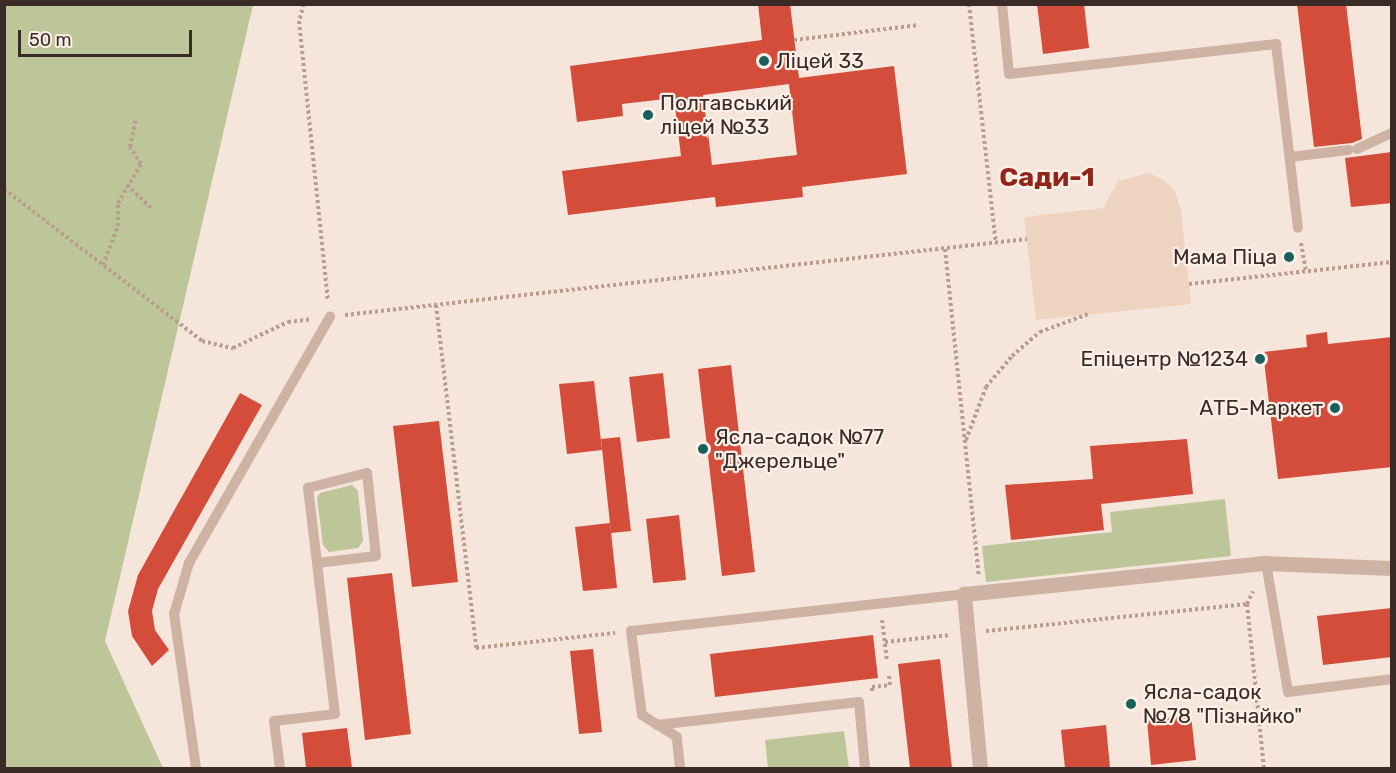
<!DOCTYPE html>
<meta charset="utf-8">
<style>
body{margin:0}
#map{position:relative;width:1396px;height:773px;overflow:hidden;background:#f5e5db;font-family:Rubik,sans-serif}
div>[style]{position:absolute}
.green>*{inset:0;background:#bcc699}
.plaza>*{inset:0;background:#eed4c0}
.building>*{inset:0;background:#d34d3a}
.path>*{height:4px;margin-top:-2px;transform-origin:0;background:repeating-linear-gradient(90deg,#bb9d8f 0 3px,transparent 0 6px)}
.service>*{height:10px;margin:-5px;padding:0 5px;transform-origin:5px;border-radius:5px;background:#ceb3a5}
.minor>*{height:15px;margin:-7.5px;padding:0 7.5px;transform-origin:7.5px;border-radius:7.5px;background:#ceb3a5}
.dots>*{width:16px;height:16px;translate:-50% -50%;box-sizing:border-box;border:3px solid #fcf0e8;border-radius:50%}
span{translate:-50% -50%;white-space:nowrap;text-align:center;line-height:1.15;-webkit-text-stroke:4.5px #fcf0e8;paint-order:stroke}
.poi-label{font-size:21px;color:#3a2b27}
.left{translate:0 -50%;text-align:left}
.right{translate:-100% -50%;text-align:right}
.district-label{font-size:27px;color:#922517;font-weight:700}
.frame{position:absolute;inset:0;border:6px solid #3a2b27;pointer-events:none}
.scale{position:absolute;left:18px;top:30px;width:174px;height:27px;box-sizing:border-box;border:3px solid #3a2b27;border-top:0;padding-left:8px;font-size:18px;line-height:21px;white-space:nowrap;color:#3a2b27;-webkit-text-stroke:4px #fcf0e8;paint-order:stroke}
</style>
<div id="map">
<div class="green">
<i style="clip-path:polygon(5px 4px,253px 5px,105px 641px,163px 768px,5px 768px)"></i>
<i style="clip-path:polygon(352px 485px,358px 491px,363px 541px,358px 548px,329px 552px,323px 545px,317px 498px,320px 493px)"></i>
<i style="clip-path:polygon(1225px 499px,1231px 556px,986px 582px,982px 546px,1112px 532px,1110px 512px)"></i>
<i style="clip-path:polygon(844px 731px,849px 768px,768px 768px,765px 740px)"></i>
</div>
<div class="plaza">
<i style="clip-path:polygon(1149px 173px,1165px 181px,1175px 191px,1181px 211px,1191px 304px,1036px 320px,1024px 217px,1103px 208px,1118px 181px)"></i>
</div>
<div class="building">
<i style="clip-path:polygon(evenodd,758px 4px,790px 4px,799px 78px,894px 66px,907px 174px,802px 187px,803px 197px,716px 207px,715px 197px,568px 215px,562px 171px,681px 156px,674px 98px,622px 104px,623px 116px,577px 122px,570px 66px,762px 40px,758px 4px,789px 84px,797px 155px,712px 165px,703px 95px,789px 84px)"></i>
<i style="clip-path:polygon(1037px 4px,1084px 4px,1089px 48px,1043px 54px)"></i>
<i style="clip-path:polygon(1297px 4px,1346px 4px,1362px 139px,1352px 143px,1314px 147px)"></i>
<i style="clip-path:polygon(1392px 152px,1392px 203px,1351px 207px,1345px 158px)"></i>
<i style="clip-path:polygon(1327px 332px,1328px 344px,1392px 337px,1392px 467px,1278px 479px,1263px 352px,1307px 347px,1306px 335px)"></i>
<i style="clip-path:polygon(731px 365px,755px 572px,722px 576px,698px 369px)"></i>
<i style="clip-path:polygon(663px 373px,670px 438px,637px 442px,629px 377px)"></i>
<i style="clip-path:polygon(594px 381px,602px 450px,567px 454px,559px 384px)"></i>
<i style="clip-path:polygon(240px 393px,262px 405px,158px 589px,152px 611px,155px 630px,169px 650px,152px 666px,132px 636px,128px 611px,138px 575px)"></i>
<i style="clip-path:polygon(439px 421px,458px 582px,412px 587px,393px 426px)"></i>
<i style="clip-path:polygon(620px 437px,631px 531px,611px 533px,601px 439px)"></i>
<i style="clip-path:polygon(1187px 439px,1193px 494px,1101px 504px,1104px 530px,1011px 540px,1005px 485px,1093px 479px,1090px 446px)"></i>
<i style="clip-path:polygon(679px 515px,686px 580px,653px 583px,646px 519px)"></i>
<i style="clip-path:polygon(610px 523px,617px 588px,583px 591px,575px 527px)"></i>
<i style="clip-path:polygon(392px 573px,411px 734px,365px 740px,347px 578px)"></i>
<i style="clip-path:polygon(1392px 608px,1392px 657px,1323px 665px,1317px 616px)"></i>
<i style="clip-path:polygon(873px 635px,878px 678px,715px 697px,710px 654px)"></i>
<i style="clip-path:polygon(593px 649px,602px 732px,579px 734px,570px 651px)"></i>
<i style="clip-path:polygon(940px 659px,952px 768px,910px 768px,898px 664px)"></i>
<i style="clip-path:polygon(1191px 716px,1196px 760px,1151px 765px,1147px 720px)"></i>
<i style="clip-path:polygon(1106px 725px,1110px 768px,1065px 768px,1061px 730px)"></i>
<i style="clip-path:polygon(347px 728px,352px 768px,306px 768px,302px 733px)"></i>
</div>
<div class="path">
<i style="left:304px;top:4px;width:18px;rotate:106deg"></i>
<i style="left:299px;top:21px;width:281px;rotate:84.1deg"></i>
<i style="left:969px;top:4px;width:241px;rotate:83.6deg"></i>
<i style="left:794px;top:40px;width:126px;rotate:-6.8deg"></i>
<i style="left:127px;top:185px;width:33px;rotate:44deg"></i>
<i style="left:4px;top:189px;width:250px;rotate:37.5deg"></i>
<i style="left:202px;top:341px;width:32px;rotate:13deg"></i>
<i style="left:233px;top:348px;width:61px;rotate:-25.3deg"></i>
<i style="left:288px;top:322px;width:23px;rotate:-7deg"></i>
<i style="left:1301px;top:243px;width:29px;rotate:80deg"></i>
<i style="left:945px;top:249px;width:329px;rotate:84.1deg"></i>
<i style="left:103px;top:265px;width:42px;rotate:-69deg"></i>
<i style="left:118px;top:226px;width:23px;rotate:-90deg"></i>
<i style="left:118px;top:203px;width:45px;rotate:-59.5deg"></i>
<i style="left:141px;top:164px;width:20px;rotate:-123deg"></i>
<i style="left:130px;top:147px;width:29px;rotate:-78deg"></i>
<i style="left:1189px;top:284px;width:204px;rotate:-6.2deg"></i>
<i style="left:436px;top:305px;width:345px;rotate:83.3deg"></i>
<i style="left:476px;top:648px;width:140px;rotate:-6.2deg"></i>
<i style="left:345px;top:315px;width:686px;rotate:-6.36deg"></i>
<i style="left:966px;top:440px;width:57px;rotate:-69.3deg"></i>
<i style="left:986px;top:387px;width:40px;rotate:-50deg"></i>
<i style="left:1012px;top:356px;width:37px;rotate:-41deg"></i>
<i style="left:1040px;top:332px;width:51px;rotate:-20.6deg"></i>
<i style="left:1247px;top:604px;width:165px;rotate:84.1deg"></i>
<i style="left:882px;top:620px;width:41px;rotate:83deg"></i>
<i style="left:986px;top:631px;width:262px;rotate:-5.9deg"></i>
<i style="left:1247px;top:604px;width:14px;rotate:-65deg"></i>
<i style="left:885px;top:642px;width:66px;rotate:-6.1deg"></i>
<i style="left:872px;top:691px;width:4px;rotate:-90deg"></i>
<i style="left:872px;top:687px;width:18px;rotate:-6deg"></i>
<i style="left:890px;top:685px;width:10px;rotate:-96deg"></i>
</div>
<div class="service">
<i style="left:1002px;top:4px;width:70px;rotate:84.3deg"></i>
<i style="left:1009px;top:74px;width:269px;rotate:-6.4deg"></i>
<i style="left:1276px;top:44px;width:185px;rotate:83.2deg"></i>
<i style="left:1357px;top:149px;width:38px;rotate:-25deg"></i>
<i style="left:1290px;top:157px;width:59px;rotate:-6.8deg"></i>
<i style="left:1266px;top:563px;width:131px;rotate:80.3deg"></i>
<i style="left:1288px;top:692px;width:105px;rotate:-7.1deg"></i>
<i style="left:657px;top:725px;width:203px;rotate:-6.5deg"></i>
<i style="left:859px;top:702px;width:66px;rotate:84.8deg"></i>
<i style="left:196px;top:768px;width:156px;rotate:-98.1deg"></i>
<i style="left:174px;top:614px;width:53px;rotate:-73.6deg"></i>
<i style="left:189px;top:563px;width:284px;rotate:-60.2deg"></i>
<i style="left:280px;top:768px;width:47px;rotate:-97.3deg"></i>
<i style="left:274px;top:721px;width:61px;rotate:-6.5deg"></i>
<i style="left:335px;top:714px;width:228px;rotate:-96.8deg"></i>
<i style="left:308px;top:488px;width:61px;rotate:-14.3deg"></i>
<i style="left:367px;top:473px;width:83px;rotate:83.8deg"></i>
<i style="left:376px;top:556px;width:59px;rotate:173.2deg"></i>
<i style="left:680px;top:768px;width:31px;rotate:-96deg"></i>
<i style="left:677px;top:737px;width:41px;rotate:-147.8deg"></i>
<i style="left:642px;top:715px;width:85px;rotate:-97.5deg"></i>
<i style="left:631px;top:631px;width:335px;rotate:-6.3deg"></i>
</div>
<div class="minor">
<i style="left:980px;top:768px;width:175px;rotate:-95.3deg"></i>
<i style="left:964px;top:594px;width:304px;rotate:-5.9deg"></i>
<i style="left:1266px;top:563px;width:126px;rotate:2.3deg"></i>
</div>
<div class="dots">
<i style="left:764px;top:61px;background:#18605c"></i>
<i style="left:648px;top:115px;background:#18605c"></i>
<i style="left:1289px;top:257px;background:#18605c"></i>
<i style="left:1260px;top:359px;background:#18605c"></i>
<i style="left:1335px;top:408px;background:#18605c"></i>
<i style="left:703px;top:449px;background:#18605c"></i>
<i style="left:1131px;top:704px;background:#18605c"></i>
</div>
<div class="poi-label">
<span class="left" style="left:776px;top:61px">Ліцей 33</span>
<span class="left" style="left:660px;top:115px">Полтавський<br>ліцей №33</span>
<span class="right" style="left:1277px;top:257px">Мама Піца</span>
<span class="right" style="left:1248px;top:359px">Епіцентр №1234</span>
<span class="right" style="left:1323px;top:408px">АТБ-Маркет</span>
<span class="left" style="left:715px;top:449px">Ясла-садок №77<br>"Джерельце"</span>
<span class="left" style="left:1143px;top:704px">Ясла-садок<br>№78 "Пізнайко"</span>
</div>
<div class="district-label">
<span style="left:1047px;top:178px">Сади-1</span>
</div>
<div class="frame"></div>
<div class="scale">50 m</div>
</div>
